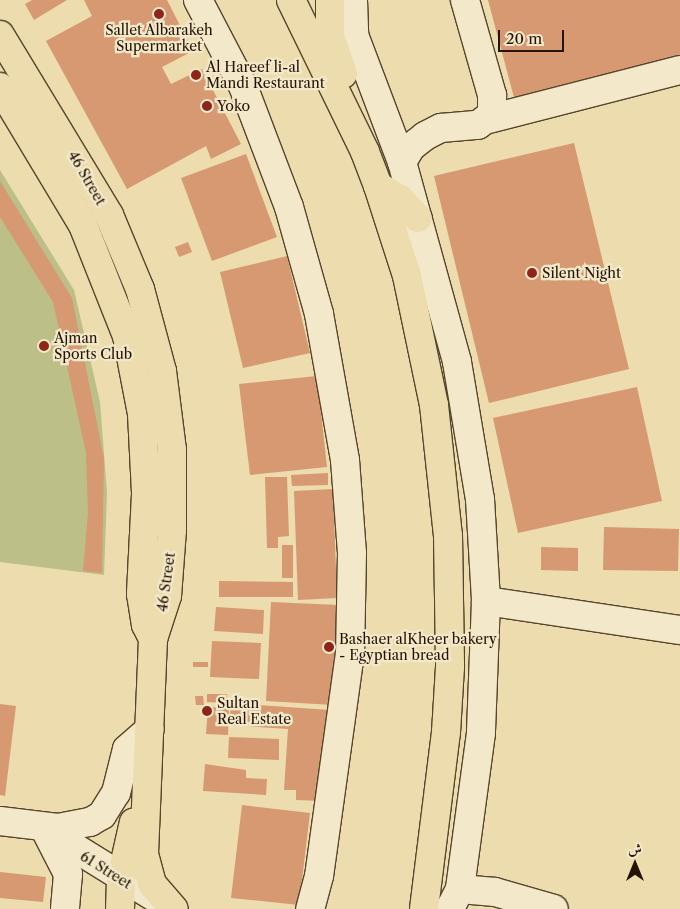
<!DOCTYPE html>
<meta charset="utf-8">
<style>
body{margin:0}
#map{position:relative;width:680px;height:909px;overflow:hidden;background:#ecdcae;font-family:"Libre Caslon Text",Amiri,serif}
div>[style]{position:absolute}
.green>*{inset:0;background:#bcbf87}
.building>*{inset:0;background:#d69972}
.roads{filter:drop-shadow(1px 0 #55452c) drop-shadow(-1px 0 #55452c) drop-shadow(0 1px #55452c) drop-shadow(0 -1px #55452c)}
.minor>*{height:28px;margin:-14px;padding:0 14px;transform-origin:14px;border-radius:14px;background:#f3e8ca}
.major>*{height:28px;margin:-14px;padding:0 14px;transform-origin:14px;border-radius:14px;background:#ecdcae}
.dots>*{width:14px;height:14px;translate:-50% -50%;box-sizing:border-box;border:2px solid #f3e8ca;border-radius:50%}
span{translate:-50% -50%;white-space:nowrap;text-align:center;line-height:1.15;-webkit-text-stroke:4.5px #f3e8ca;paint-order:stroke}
.poi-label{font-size:14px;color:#231300}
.left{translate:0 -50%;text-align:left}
.street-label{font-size:14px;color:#231300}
.north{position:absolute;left:610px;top:839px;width:50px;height:50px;-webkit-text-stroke:4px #f3e8ca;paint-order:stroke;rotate:0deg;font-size:14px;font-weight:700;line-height:20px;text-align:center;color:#231300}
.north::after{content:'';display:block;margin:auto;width:18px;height:22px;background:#231300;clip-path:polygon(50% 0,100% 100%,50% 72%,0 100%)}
.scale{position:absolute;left:498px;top:30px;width:66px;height:22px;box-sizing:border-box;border:2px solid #231300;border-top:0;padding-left:6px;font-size:15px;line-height:18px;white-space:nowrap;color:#231300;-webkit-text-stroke:4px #f3e8ca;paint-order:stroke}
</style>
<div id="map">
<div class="green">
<i style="clip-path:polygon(0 170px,74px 290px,100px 402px,107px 493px,104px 575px,0 562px)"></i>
</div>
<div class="building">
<i style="clip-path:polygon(32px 0,67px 0,34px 20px,25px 4px)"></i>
<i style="clip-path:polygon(84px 0,167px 0,193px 51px,162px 67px,171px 84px,202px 69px,241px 144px,211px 159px,206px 146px,127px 189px,46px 41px,92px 16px)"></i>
<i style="clip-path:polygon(488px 0,680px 0,680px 62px,516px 105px)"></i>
<i style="clip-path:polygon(574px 143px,629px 369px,489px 403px,434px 176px)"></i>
<i style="clip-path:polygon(246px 154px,277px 237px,212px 261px,181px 178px)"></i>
<i style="clip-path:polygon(0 181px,72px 298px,104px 459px,102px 573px,83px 571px,88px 513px,86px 453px,53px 302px,0 217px)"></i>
<i style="clip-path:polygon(188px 242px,192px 252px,179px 257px,175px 247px)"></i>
<i style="clip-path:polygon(287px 256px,310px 353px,243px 368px,220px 272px)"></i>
<i style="clip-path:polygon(317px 376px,327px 467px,250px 475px,239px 384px)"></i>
<i style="clip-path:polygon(637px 387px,662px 501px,518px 533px,493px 418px)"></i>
<i style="clip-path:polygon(328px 473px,328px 485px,292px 486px,291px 475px)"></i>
<i style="clip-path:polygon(265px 477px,287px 477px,289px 536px,278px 537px,278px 548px,267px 548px)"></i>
<i style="clip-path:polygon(333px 489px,337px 598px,298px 600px,294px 491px)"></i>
<i style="clip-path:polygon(604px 527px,679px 529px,678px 571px,603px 570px)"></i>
<i style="clip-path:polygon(282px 545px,293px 545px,293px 578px,282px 578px)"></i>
<i style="clip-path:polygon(541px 547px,578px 548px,578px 571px,541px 570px)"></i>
<i style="clip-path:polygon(219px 581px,293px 582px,293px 597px,219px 597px)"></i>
<i style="clip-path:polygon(271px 602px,339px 605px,333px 705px,266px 701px)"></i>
<i style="clip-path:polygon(216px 607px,264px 610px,263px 634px,214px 631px)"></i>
<i style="clip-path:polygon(212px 641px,261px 643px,259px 679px,210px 677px)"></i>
<i style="clip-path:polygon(193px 662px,208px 662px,208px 667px,193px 667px)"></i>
<i style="clip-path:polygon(207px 694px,227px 694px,227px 703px,207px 702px)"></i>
<i style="clip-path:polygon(195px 696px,203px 696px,204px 705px,196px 705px)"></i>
<i style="clip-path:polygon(231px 703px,330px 710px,324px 801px,296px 800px,296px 790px,284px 790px,288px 729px,229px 725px)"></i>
<i style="clip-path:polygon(0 704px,16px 706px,5px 796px,0 795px)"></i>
<i style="clip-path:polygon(208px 707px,229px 708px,228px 735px,206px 734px)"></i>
<i style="clip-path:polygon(229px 737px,279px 739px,279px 760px,228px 758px)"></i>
<i style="clip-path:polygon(205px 764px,246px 770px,246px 778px,267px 779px,266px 795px,203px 791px)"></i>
<i style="clip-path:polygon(242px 805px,310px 813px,299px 905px,231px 898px)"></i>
<i style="clip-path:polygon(0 872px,46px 877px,43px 902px,0 898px)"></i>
</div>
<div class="roads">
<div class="minor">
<i style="left:198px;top:0;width:97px;rotate:62.4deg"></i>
<i style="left:243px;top:86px;width:129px;rotate:69.2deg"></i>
<i style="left:289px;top:207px;width:111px;rotate:74.3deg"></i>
<i style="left:319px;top:314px;width:148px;rotate:79.9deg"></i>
<i style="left:345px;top:460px;width:93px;rotate:85.7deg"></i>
<i style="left:352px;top:553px;width:100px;rotate:91.1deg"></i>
<i style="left:350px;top:653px;width:225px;rotate:97.9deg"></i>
<i style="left:319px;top:876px;width:34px;rotate:105deg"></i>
<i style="left:353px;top:0;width:35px;rotate:88deg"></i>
<i style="left:354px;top:35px;width:136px;rotate:69.3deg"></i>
<i style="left:402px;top:162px;width:207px;rotate:74.6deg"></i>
<i style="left:457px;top:362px;width:139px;rotate:80.5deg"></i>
<i style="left:480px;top:499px;width:102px;rotate:86.6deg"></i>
<i style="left:486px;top:601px;width:132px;rotate:92.2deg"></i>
<i style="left:481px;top:733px;width:157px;rotate:97.7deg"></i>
<i style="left:460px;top:889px;width:22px;rotate:117deg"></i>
<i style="left:489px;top:119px;width:197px;rotate:-14.4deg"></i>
<i style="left:402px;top:162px;width:17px;rotate:-59deg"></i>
<i style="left:411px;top:147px;width:18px;rotate:-38deg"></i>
<i style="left:425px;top:136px;width:18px;rotate:-27deg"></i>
<i style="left:441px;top:128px;width:37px;rotate:-5deg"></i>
<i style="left:478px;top:125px;width:18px;rotate:-38deg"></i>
<i style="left:492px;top:114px;width:19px;rotate:-90deg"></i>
<i style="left:492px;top:95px;width:99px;rotate:-105.9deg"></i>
<i style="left:486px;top:601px;width:196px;rotate:8.5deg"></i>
<i style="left:0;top:821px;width:58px;rotate:6.9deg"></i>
<i style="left:58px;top:828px;width:33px;rotate:-11deg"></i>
<i style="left:90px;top:822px;width:14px;rotate:-30deg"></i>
<i style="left:102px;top:815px;width:26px;rotate:-58deg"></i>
<i style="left:116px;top:793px;width:45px;rotate:-76deg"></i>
<i style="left:127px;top:749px;width:30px;rotate:-41deg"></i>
<i style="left:43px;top:828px;width:152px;rotate:31.8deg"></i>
<i style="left:48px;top:835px;width:44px;rotate:62.9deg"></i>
<i style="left:68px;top:874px;width:35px;rotate:95deg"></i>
<i style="left:460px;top:889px;width:35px;rotate:5deg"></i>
<i style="left:495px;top:892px;width:61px;rotate:16.1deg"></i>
</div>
<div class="major">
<i style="left:291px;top:0;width:169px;rotate:64deg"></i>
<i style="left:365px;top:152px;width:36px;rotate:69deg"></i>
<i style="left:378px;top:186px;width:95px;rotate:72.1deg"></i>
<i style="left:407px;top:276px;width:132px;rotate:78.2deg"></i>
<i style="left:434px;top:405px;width:131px;rotate:83.9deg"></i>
<i style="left:448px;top:535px;width:132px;rotate:89.1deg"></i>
<i style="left:450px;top:667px;width:65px;rotate:93.5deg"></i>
<i style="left:446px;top:732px;width:178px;rotate:97.1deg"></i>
<i style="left:330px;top:0;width:36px;rotate:90deg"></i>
<i style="left:330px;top:36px;width:40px;rotate:71.1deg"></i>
<i style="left:0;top:35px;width:210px;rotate:58.8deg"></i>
<i style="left:109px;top:215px;width:80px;rotate:67.3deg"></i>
<i style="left:140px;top:289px;width:85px;rotate:75deg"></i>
<i style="left:162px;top:371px;width:80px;rotate:82.8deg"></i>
<i style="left:172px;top:450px;width:80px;rotate:90deg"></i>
<i style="left:172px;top:530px;width:66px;rotate:94.3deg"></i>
<i style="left:167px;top:596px;width:45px;rotate:108deg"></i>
<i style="left:153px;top:639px;width:215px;rotate:92.4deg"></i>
<i style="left:144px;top:854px;width:31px;rotate:75deg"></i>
<i style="left:152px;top:884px;width:33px;rotate:49deg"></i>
<i style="left:0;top:87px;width:161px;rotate:59deg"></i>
<i style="left:83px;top:225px;width:119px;rotate:68.4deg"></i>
<i style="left:127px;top:336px;width:79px;rotate:79.1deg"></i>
<i style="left:142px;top:414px;width:80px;rotate:87.1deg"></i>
<i style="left:146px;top:494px;width:100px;rotate:92.9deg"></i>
<i style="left:141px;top:594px;width:31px;rotate:81deg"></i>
<i style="left:146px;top:625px;width:16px;rotate:63deg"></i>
<i style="left:378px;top:186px;width:26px;rotate:31deg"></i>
<i style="left:400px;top:199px;width:26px;rotate:47deg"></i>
<i style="left:120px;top:909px;width:30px;rotate:-88deg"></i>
<i style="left:121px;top:879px;width:58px;rotate:-77.2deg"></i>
</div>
</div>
<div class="dots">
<i style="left:159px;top:14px;background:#8f2418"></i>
<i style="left:196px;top:75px;background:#8f2418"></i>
<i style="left:207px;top:106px;background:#8f2418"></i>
<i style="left:532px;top:273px;background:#8f2418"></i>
<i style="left:44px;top:346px;background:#8f2418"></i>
<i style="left:329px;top:647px;background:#8f2418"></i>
<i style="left:207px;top:711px;background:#8f2418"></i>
</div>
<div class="poi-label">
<span style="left:159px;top:38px">Sallet Albarakeh<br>Supermarket</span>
<span class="left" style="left:206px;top:75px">Al Hareef li-al<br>Mandi Restaurant</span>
<span class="left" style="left:217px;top:106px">Yoko</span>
<span class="left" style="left:542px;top:273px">Silent Night</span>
<span class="left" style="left:54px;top:346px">Ajman<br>Sports Club</span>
<span class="left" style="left:339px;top:647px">Bashaer alKheer bakery<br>- Egyptian bread</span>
<span class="left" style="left:217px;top:711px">Sultan<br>Real Estate</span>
</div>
<div class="street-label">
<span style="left:87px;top:178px;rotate:60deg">46 Street</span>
<span style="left:166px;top:582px;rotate:-82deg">46 Street</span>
<span style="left:106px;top:870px;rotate:32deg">61 Street</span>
</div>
<div class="north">ش</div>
<div class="scale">20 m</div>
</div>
